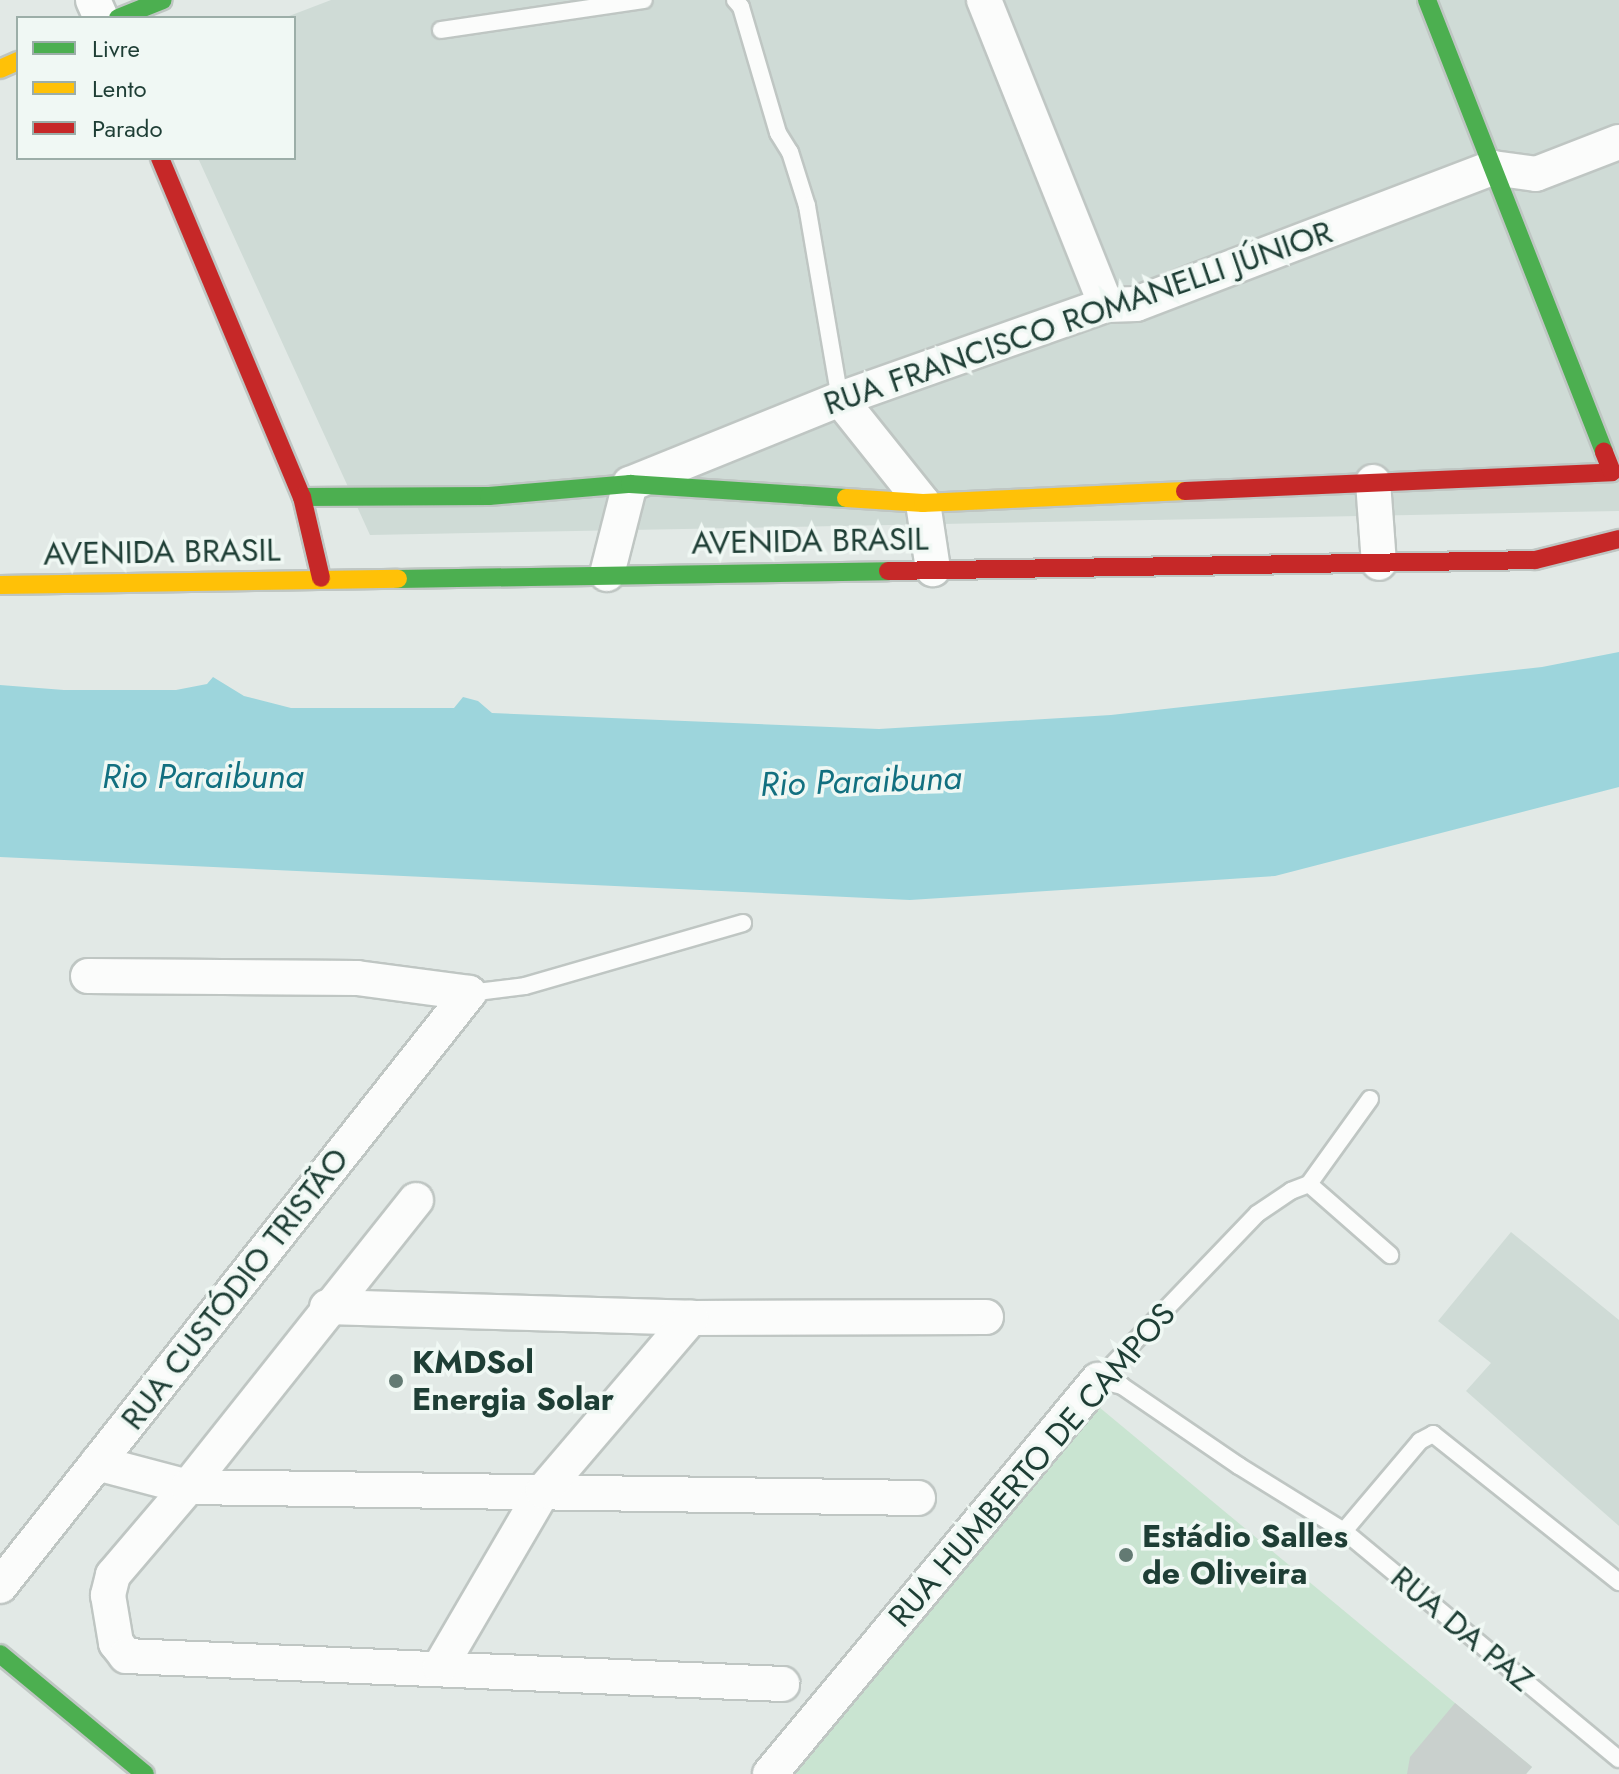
<!DOCTYPE html>
<meta charset="utf-8">
<style>
body{margin:0}
#map{position:relative;width:1619px;height:1774px;overflow:hidden;background:#e2e9e6;font-family:Jost,sans-serif}
div>[style]{position:absolute}
.built>*{inset:0;background:#cfdbd6}
.green>*{inset:0;background:#c9e4d1}
.water>*{inset:0;background:#9dd5dc}
.building>*{inset:0;background:#c9d0cd}
.roads{filter:drop-shadow(2px 0 #bfc6c3) drop-shadow(-2px 0 #bfc6c3) drop-shadow(0 2px #bfc6c3) drop-shadow(0 -2px #bfc6c3)}
.lane>*{height:16px;margin:-8px;padding:0 8px;transform-origin:8px;border-radius:8px;background:#fbfcfb}
.street>*{height:34px;margin:-17px;padding:0 17px;transform-origin:17px;border-radius:17px;background:#fbfcfb}
.fast>*{height:18px;margin:-9px;padding:0 9px;transform-origin:9px;border-radius:9px;background:#4caf50}
.slow>*{height:18px;margin:-9px;padding:0 9px;transform-origin:9px;border-radius:9px;background:#ffc107}
.jam>*{height:18px;margin:-9px;padding:0 9px;transform-origin:9px;border-radius:9px;background:#c62828}
.dots>*{width:22px;height:22px;translate:-50% -50%;box-sizing:border-box;border:4px solid #f0f8f4;border-radius:50%}
span{translate:-50% -50%;white-space:nowrap;text-align:center;line-height:1.15;-webkit-text-stroke:7px #f0f8f4;paint-order:stroke}
.street-label{font-size:32px;color:#1e3e35}
.poi-label{font-size:32px;color:#1e3e35;font-weight:700}
.left{translate:0 -50%;text-align:left}
.water-label{font-size:34px;color:#127080;font-style:italic}
.legend{position:absolute;left:16px;top:16px;width:280px;height:144px;box-sizing:border-box;background:#f0f8f4;border:2px solid #9caea8;margin:0;padding:10px 14px;list-style:none;font-size:24px;color:#1e3e35}
.legend li{display:flex;align-items:center;gap:16px;height:40px}
.legend b{width:40px;border:2px solid #9caea8}
</style>
<div id="map">
<div class="built">
<i style="clip-path:polygon(331px 0,1619px 0,1619px 511px,370px 535px,198px 158px,294px 158px,294px 18px,284px 18px)"></i>
<i style="clip-path:polygon(1511px 1232px,1619px 1320px,1619px 1526px,1466px 1391px,1491px 1363px,1438px 1321px)"></i>
</div>
<div class="green">
<i style="clip-path:polygon(1099px 1407px,1532px 1767px,1526px 1774px,792px 1774px)"></i>
</div>
<div class="water">
<i style="clip-path:polygon(1619px 652px,1619px 787px,1275px 876px,910px 900px,0 857px,0 685px,64px 690px,176px 690px,207px 684px,213px 677px,244px 696px,291px 708px,454px 708px,463px 697px,478px 701px,492px 713px,879px 729px,1111px 715px,1542px 667px)"></i>
</div>
<div class="building">
<i style="clip-path:polygon(1455px 1703px,1532px 1767px,1526px 1774px,1407px 1774px,1410px 1757px)"></i>
</div>
<div class="roads">
<div class="lane">
<i style="left:735px;top:0;width:9px;rotate:49deg"></i>
<i style="left:741px;top:7px;width:131px;rotate:73.6deg"></i>
<i style="left:778px;top:133px;width:22px;rotate:58deg"></i>
<i style="left:790px;top:152px;width:57px;rotate:72.5deg"></i>
<i style="left:807px;top:206px;width:196px;rotate:80.3deg"></i>
<i style="left:441px;top:30px;width:205px;rotate:-8.4deg"></i>
<i style="left:469px;top:993px;width:56px;rotate:-7.1deg"></i>
<i style="left:525px;top:986px;width:227px;rotate:-16.1deg"></i>
<i style="left:1370px;top:1099px;width:105px;rotate:125.7deg"></i>
<i style="left:1309px;top:1184px;width:19px;rotate:159deg"></i>
<i style="left:1291px;top:1191px;width:41px;rotate:145.9deg"></i>
<i style="left:1257px;top:1214px;width:230px;rotate:133.8deg"></i>
<i style="left:1098px;top:1380px;width:25px;rotate:14deg"></i>
<i style="left:1122px;top:1386px;width:142px;rotate:34.4deg"></i>
<i style="left:1239px;top:1466px;width:123px;rotate:31.8deg"></i>
<i style="left:1344px;top:1531px;width:357px;rotate:39.7deg"></i>
<i style="left:1309px;top:1184px;width:108px;rotate:41.2deg"></i>
<i style="left:1344px;top:1531px;width:118px;rotate:-49.8deg"></i>
<i style="left:1420px;top:1441px;width:15px;rotate:-28deg"></i>
<i style="left:1433px;top:1434px;width:238px;rotate:38.5deg"></i>
</div>
<div class="street">
<i style="left:93px;top:0;width:20px;rotate:66deg"></i>
<i style="left:984px;top:0;width:328px;rotate:68.2deg"></i>
<i style="left:840px;top:399px;width:133px;rotate:51.4deg"></i>
<i style="left:923px;top:503px;width:67px;rotate:81.4deg"></i>
<i style="left:1373px;top:482px;width:81px;rotate:85.8deg"></i>
<i style="left:607px;top:574px;width:93px;rotate:-75.7deg"></i>
<i style="left:630px;top:484px;width:227px;rotate:-22deg"></i>
<i style="left:840px;top:399px;width:282px;rotate:-19.5deg"></i>
<i style="left:1106px;top:305px;width:30px;rotate:-2deg"></i>
<i style="left:1136px;top:304px;width:382px;rotate:-20.9deg"></i>
<i style="left:1493px;top:168px;width:43px;rotate:7.9deg"></i>
<i style="left:1536px;top:174px;width:89px;rotate:-21.1deg"></i>
<i style="left:88px;top:976px;width:269px;rotate:0.4deg"></i>
<i style="left:357px;top:978px;width:113px;rotate:7.6deg"></i>
<i style="left:416px;top:1200px;width:367px;rotate:128.5deg"></i>
<i style="left:188px;top:1487px;width:116px;rotate:130.4deg"></i>
<i style="left:113px;top:1575px;width:21px;rotate:104deg"></i>
<i style="left:108px;top:1595px;width:49px;rotate:80.5deg"></i>
<i style="left:116px;top:1643px;width:16px;rotate:52deg"></i>
<i style="left:126px;top:1656px;width:657px;rotate:2.44deg"></i>
<i style="left:327px;top:1307px;width:364px;rotate:1.7deg"></i>
<i style="left:691px;top:1318px;width:295px;rotate:-0.2deg"></i>
<i style="left:97px;top:1463px;width:94px;rotate:14.8deg"></i>
<i style="left:188px;top:1487px;width:730px;rotate:0.86deg"></i>
<i style="left:0;top:1586px;width:756px;rotate:-51.66deg"></i>
<i style="left:440px;top:1667px;width:204px;rotate:-59.7deg"></i>
<i style="left:543px;top:1491px;width:228px;rotate:-49.5deg"></i>
<i style="left:770px;top:1774px;width:513px;rotate:-50.22deg"></i>
</div>
<div class="fast">
<i style="left:1427px;top:0;width:485px;rotate:68.6deg"></i>
<i style="left:118px;top:18px;width:48px;rotate:-21.8deg"></i>
<i style="left:302px;top:497px;width:187px;rotate:-0.3deg"></i>
<i style="left:489px;top:496px;width:142px;rotate:-4.9deg"></i>
<i style="left:630px;top:484px;width:216px;rotate:3.7deg"></i>
<i style="left:398px;top:579px;width:490px;rotate:-0.9deg"></i>
<i style="left:0;top:1654px;width:188px;rotate:39.6deg"></i>
</div>
<div class="slow">
<i style="left:0;top:69px;width:20px;rotate:-24deg"></i>
<i style="left:846px;top:498px;width:77px;rotate:3.7deg"></i>
<i style="left:923px;top:503px;width:262px;rotate:-2.6deg"></i>
<i style="left:0;top:585px;width:398px;rotate:-0.9deg"></i>
</div>
<div class="jam">
<i style="left:160px;top:158px;width:368px;rotate:67.3deg"></i>
<i style="left:302px;top:497px;width:83px;rotate:76.8deg"></i>
<i style="left:1185px;top:491px;width:427px;rotate:-2.5deg"></i>
<i style="left:1612px;top:472px;width:22px;rotate:-112deg"></i>
<i style="left:888px;top:571px;width:647px;rotate:-0.97deg"></i>
<i style="left:1535px;top:560px;width:87px;rotate:-14deg"></i>
</div>
</div>
<div class="dots">
<i style="left:396px;top:1381px;background:#637a73"></i>
<i style="left:1126px;top:1555px;background:#637a73"></i>
</div>
<div class="street-label">
<span style="left:1078px;top:318px;rotate:-19deg">RUA FRANCISCO ROMANELLI JÚNIOR</span>
<span style="left:810px;top:541px;rotate:-1deg">AVENIDA BRASIL</span>
<span style="left:162px;top:552px;rotate:-1deg">AVENIDA BRASIL</span>
<span style="left:235px;top:1289px;rotate:-52deg">RUA CUSTÓDIO TRISTÃO</span>
<span style="left:1032px;top:1465px;rotate:-49deg">RUA HUMBERTO DE CAMPOS</span>
<span style="left:1462px;top:1629px;rotate:40deg">RUA DA PAZ</span>
</div>
<div class="poi-label">
<span class="left" style="left:412px;top:1381px">KMDSol<br>Energia Solar</span>
<span class="left" style="left:1142px;top:1555px">Estádio Salles<br>de Oliveira</span>
</div>
<div class="water-label">
<span style="left:203px;top:777px">Rio Paraibuna</span>
<span style="left:861px;top:781px;rotate:-2deg">Rio Paraibuna</span>
</div>
<ul class="legend">
<li><b style="height:10px;background:#4caf50"></b>Livre</li>
<li><b style="height:10px;background:#ffc107"></b>Lento</li>
<li><b style="height:10px;background:#c62828"></b>Parado</li>
</ul>
</div>
